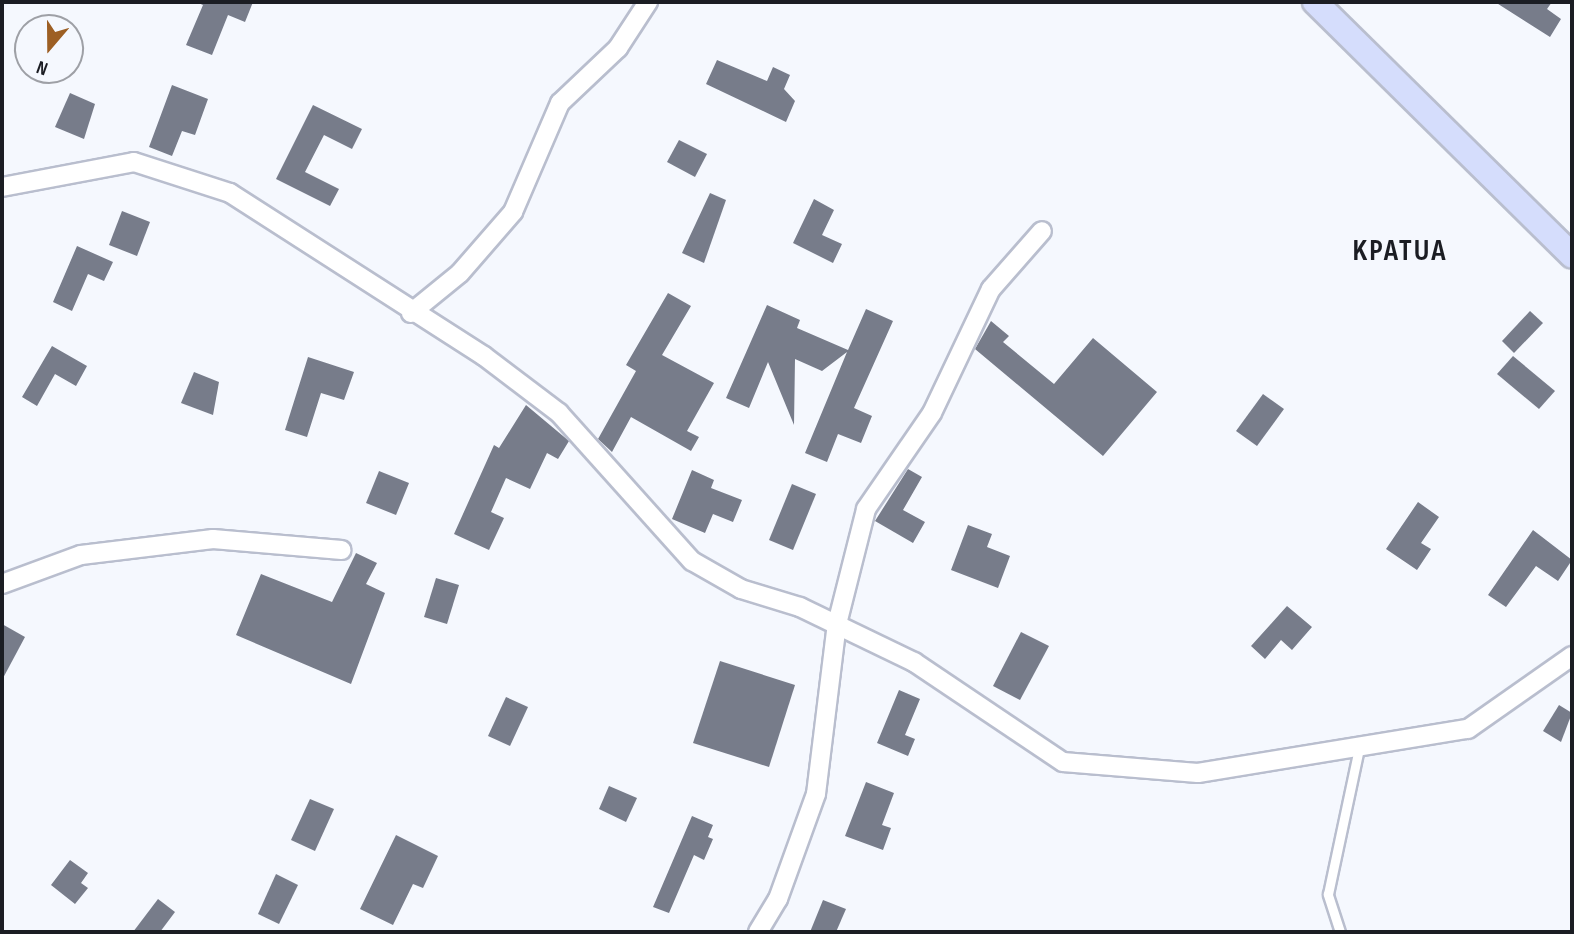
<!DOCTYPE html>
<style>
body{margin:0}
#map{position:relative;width:1574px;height:934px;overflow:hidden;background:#f5f8fe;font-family:"Sofia Sans Condensed",sans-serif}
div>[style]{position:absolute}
.building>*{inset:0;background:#777c8a}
.roads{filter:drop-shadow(2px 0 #b9bece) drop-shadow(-2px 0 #b9bece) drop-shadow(0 2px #b9bece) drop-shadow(0 -2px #b9bece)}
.service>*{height:9px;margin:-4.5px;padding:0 4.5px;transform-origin:4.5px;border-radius:4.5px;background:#fff}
.minor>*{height:18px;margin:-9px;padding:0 9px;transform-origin:9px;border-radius:9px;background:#fff}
.secondary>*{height:24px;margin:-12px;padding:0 12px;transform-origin:12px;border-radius:12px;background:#d5ddfc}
span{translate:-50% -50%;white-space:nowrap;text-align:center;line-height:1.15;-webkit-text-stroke:7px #f5f8fe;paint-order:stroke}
.district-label{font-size:30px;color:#1b1d23;font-weight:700;letter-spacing:2px}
.frame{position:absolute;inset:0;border:4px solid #1b1d23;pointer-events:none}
.north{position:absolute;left:14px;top:14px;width:70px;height:70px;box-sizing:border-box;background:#f5f8fe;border:2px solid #9ea0a6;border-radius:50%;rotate:200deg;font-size:19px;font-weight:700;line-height:28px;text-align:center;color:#1b1d23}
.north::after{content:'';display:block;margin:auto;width:24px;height:32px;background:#9d5f24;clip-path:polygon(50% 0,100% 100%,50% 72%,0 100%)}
</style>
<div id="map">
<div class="building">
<i style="clip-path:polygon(196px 2px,253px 2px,245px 22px,228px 15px,212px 55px,186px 45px,203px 5px)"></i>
<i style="clip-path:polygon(1495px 2px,1552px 2px,1547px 9px,1561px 19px,1550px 37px)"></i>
<i style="clip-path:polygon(717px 60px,767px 81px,773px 67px,790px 75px,784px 89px,795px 101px,786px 122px,706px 84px)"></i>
<i style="clip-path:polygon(172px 85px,208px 99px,195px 135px,182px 131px,172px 156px,149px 147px)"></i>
<i style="clip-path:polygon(70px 93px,95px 104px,84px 139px,55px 127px)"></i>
<i style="clip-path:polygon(313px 105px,362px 129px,352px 149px,324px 135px,305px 172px,339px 189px,330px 206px,276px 179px)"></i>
<i style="clip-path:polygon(679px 140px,707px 154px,695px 177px,667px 162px)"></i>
<i style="clip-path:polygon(710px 193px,726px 200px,704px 263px,682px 253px)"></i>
<i style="clip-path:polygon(814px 199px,834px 210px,822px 235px,842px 244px,833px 263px,793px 243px)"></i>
<i style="clip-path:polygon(122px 211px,150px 222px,137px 256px,109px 245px)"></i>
<i style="clip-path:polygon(77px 246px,113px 262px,104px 281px,88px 274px,72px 311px,53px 302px)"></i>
<i style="clip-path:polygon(668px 293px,691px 306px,662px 355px,714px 383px,687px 431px,699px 437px,691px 451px,631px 417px,612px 452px,598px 439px,636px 371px,626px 365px)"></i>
<i style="clip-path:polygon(767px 305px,800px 320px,797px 328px,848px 350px,866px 309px,893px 321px,854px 408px,872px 416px,861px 443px,838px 434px,827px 462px,805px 453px,847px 352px,822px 371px,795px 359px,794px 425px,768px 362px,749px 408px,726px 398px)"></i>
<i style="clip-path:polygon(1530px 311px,1543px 323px,1514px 353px,1502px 341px)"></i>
<i style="clip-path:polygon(991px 321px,1009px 336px,1003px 342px,1054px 384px,1093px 338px,1157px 392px,1103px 456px,975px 349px)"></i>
<i style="clip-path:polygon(52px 346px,87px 366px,76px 386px,55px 374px,37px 406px,22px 397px)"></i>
<i style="clip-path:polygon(1513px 356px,1555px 391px,1539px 409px,1497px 374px)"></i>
<i style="clip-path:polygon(308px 357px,354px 372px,344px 400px,321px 393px,307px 437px,285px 430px)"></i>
<i style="clip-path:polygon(194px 372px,219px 382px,213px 415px,181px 403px)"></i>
<i style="clip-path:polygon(1263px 394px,1284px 409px,1257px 446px,1236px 431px)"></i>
<i style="clip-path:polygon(526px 405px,569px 441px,558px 459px,547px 453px,530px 489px,506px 478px,491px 512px,504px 518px,489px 550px,454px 534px,494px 445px,499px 448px)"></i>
<i style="clip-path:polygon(908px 469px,922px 477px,903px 510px,925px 522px,913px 543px,875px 521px)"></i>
<i style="clip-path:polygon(692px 470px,714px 480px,711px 488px,742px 500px,733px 522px,713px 514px,705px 533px,672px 519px)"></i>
<i style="clip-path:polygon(379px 471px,409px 483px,396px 515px,366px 503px)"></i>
<i style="clip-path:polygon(792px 484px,816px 494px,793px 550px,769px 540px)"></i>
<i style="clip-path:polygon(1418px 502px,1439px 517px,1421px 543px,1431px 549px,1417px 570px,1386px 549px)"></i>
<i style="clip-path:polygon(968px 525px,992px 534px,987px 547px,1010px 556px,998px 588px,951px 570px)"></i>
<i style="clip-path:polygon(1533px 530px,1572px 560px,1558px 581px,1536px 566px,1506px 607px,1488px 595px)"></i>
<i style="clip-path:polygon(356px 553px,377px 563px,366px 584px,385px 593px,351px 684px,236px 635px,261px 574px,332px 602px)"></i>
<i style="clip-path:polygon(436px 578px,459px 585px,447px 624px,424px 617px)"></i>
<i style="clip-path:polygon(1287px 606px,1312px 627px,1292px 650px,1281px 640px,1265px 659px,1251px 646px)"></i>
<i style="clip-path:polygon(2px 624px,25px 637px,2px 680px)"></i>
<i style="clip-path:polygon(1021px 632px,1049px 646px,1020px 700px,993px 686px)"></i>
<i style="clip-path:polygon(720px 661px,795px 685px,769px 767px,693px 743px)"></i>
<i style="clip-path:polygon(899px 690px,920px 699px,905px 735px,915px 739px,908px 756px,877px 743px)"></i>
<i style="clip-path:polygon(506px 697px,528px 707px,510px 746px,488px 736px)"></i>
<i style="clip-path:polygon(1559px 705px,1572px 713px,1561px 742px,1543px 731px)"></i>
<i style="clip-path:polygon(866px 782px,894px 793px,882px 825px,891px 828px,883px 850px,845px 836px)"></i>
<i style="clip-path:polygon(609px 786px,637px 798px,626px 822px,599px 809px)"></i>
<i style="clip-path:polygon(310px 799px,334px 809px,315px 851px,291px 840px)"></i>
<i style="clip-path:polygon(692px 816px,713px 825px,708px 837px,713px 839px,704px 860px,694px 855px,669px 913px,653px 907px)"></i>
<i style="clip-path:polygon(396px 835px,438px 856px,423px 888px,413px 884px,393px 925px,360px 909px)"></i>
<i style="clip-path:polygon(70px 860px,88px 873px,81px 883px,88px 888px,75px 904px,51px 885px)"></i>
<i style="clip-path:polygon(276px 874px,298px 885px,279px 924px,258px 914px)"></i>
<i style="clip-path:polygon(158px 899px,175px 912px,160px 932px,133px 932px)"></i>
<i style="clip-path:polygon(823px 900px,846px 909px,836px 932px,810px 932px)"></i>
</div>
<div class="roads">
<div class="service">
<i style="left:1340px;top:932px;width:40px;rotate:-108deg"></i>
<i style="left:1328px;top:894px;width:149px;rotate:-78deg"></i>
</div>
<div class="minor">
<i style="left:2px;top:187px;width:134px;rotate:-10.7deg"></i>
<i style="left:134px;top:162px;width:101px;rotate:17.9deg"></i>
<i style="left:230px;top:193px;width:302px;rotate:32.7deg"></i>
<i style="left:484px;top:356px;width:94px;rotate:37.2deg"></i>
<i style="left:559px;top:413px;width:199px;rotate:48.1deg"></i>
<i style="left:692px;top:561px;width:56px;rotate:29.7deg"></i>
<i style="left:741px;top:589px;width:62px;rotate:17deg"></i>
<i style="left:800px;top:607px;width:127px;rotate:25.8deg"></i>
<i style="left:914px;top:662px;width:179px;rotate:33.9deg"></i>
<i style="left:1063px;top:762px;width:135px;rotate:4.7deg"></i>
<i style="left:1198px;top:773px;width:274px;rotate:-9.3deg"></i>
<i style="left:1468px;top:729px;width:127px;rotate:-35.1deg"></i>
<i style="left:411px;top:313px;width:63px;rotate:-39.2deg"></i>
<i style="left:460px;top:273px;width:81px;rotate:-49deg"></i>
<i style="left:513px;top:212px;width:119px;rotate:-66.7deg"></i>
<i style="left:560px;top:103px;width:80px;rotate:-43.5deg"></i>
<i style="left:618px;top:48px;width:55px;rotate:-56.9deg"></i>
<i style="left:2px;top:584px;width:84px;rotate:-20.2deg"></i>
<i style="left:81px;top:555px;width:133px;rotate:-6.9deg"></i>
<i style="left:213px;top:539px;width:129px;rotate:4.9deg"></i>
<i style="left:758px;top:932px;width:39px;rotate:-59deg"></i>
<i style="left:778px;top:899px;width:112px;rotate:-70.1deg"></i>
<i style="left:816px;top:794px;width:171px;rotate:-83deg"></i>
<i style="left:837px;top:624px;width:119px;rotate:-75.8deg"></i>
<i style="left:866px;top:509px;width:116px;rotate:-55.5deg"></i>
<i style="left:932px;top:413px;width:137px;rotate:-64.6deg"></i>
<i style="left:991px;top:289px;width:77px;rotate:-48.7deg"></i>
</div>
<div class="secondary">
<i style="left:1315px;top:2px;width:361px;rotate:44.6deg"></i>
</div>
</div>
<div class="district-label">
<span style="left:1400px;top:251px">KPATUA</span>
</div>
<div class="frame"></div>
<div class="north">N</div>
</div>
